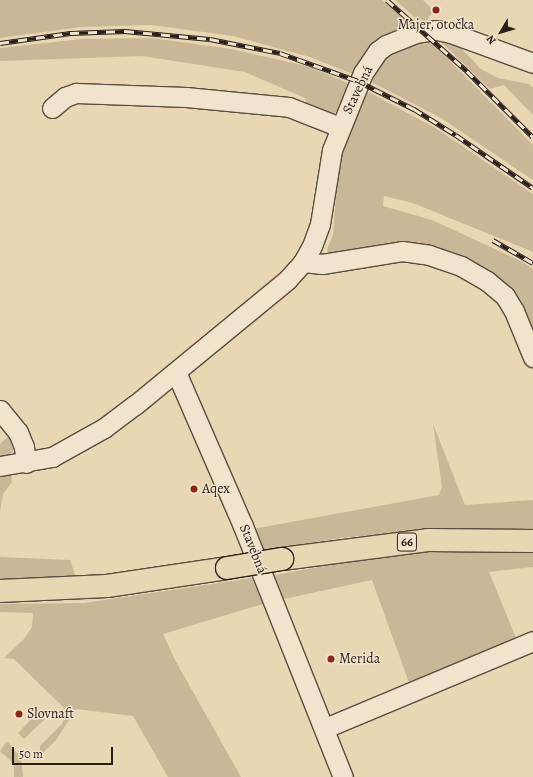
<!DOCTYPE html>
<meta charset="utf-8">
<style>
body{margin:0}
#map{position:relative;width:533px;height:777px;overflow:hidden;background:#e9d6b2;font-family:Alegreya,serif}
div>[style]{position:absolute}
.green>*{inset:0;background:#c9b798}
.roads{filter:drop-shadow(1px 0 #5a4c3f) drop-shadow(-1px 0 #5a4c3f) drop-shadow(0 1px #5a4c3f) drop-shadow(0 -1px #5a4c3f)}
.minor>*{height:19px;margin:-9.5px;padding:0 9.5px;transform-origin:9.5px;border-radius:9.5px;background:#f1e4cd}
.major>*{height:22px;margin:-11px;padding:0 11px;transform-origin:11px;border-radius:11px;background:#e9d6b2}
.rail>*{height:4.5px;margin-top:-2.25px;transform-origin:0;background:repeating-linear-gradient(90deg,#f1e4cd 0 9px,#2b1e19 0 18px);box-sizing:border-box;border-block:1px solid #2b1e19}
.bridges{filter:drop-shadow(1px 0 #2b1e19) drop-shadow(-1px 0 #2b1e19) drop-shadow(0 1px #2b1e19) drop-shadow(0 -1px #2b1e19)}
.major-bridge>*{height:22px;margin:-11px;padding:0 11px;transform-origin:11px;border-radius:11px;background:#e9d6b2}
.dots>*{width:11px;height:11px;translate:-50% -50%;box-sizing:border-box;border:2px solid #f1e4cd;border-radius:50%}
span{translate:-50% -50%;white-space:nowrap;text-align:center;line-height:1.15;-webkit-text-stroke:3px #f1e4cd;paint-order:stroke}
.shield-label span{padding:1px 3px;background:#f1e4cd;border:1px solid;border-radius:3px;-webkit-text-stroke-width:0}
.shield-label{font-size:13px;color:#2b1e19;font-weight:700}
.poi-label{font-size:14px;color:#2b1e19}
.left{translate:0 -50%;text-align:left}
.street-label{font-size:14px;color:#2b1e19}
.north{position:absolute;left:481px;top:12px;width:40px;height:40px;-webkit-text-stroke:3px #f1e4cd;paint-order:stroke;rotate:232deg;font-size:11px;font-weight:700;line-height:16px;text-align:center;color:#2b1e19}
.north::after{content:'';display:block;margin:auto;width:14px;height:18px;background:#2b1e19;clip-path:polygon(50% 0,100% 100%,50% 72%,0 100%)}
.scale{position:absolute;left:12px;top:747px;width:101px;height:18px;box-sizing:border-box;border:2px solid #2b1e19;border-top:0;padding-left:5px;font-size:12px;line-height:14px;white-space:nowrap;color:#2b1e19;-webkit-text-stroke:3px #f1e4cd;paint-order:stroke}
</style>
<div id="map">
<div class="green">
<i style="clip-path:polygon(0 0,382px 0,411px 24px,383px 37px,355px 75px,310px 57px,233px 36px,151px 25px,81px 27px,0 38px)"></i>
<i style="clip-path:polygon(395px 0,423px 0,433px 10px,427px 21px,417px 19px)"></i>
<i style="clip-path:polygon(151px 38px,231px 49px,307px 66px,350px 84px,340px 108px,334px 113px,324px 113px,307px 106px,305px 98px,245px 72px,142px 56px,0 61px,0 48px,82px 39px)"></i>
<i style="clip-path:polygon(437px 38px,454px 41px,481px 69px,498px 78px,529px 84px,533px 88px,533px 115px,504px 85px,490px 89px)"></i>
<i style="clip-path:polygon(419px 40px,429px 40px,533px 145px,533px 180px,441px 118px,366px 79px,387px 55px)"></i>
<i style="clip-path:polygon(365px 90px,437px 129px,533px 194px,533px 252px,413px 203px,384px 196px,383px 206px,432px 220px,523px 262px,533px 269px,533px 342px,466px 263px,331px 255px,328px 253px,327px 249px,333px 235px,339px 157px)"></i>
<i style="clip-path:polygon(433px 424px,465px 505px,533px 500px,533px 530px,496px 528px,424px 530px,340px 538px,263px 551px,253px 529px,439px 495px,442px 487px)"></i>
<i style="clip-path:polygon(11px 434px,15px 443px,13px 451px,10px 455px,0 456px,0 444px)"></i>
<i style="clip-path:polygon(11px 474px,12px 482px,3px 494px,0 512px,0 477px)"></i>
<i style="clip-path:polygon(453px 550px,533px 553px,533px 567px,489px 572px,518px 643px,411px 688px,372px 580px,279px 600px,270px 576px,391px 554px)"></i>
<i style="clip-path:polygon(0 557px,70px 560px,75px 575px,0 580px)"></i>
<i style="clip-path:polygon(252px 578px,263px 604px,163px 634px,175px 660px,241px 777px,168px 777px,133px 716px,76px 709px,56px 740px,40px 756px,40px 746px,62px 724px,66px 715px,64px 708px,14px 659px,4px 658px,24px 639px,32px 627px,33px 613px,0 612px,0 604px,84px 603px)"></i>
<i style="clip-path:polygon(39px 711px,45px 719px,24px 739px,18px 733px)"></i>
<i style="clip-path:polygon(7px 741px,21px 758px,23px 777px,14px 777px,14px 764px,0 751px)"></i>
</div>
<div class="roads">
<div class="minor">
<i style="left:52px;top:108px;width:17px;rotate:-40deg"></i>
<i style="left:65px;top:97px;width:12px;rotate:-20deg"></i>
<i style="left:76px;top:93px;width:110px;rotate:2.1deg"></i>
<i style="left:186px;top:97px;width:103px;rotate:5.5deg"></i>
<i style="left:289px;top:107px;width:55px;rotate:21.4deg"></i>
<i style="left:303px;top:262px;width:19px;rotate:6deg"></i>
<i style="left:322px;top:264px;width:81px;rotate:-9.2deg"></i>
<i style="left:402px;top:251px;width:27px;rotate:8deg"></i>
<i style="left:429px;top:255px;width:34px;rotate:19deg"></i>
<i style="left:461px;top:266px;width:30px;rotate:30deg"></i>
<i style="left:487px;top:281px;width:23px;rotate:40deg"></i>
<i style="left:505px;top:296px;width:17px;rotate:59deg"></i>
<i style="left:514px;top:311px;width:50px;rotate:67.6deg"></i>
<i style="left:176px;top:372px;width:168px;rotate:66.5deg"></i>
<i style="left:243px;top:526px;width:270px;rotate:68.3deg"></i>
<i style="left:0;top:410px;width:28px;rotate:51deg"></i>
<i style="left:18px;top:432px;width:16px;rotate:68deg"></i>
<i style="left:24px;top:447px;width:16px;rotate:83deg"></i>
<i style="left:0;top:466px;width:53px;rotate:-9.8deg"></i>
<i style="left:52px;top:457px;width:60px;rotate:-29.1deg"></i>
<i style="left:104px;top:428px;width:39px;rotate:-37deg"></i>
<i style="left:135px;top:405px;width:197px;rotate:-39.4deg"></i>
<i style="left:287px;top:280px;width:24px;rotate:-48deg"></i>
<i style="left:303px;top:262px;width:18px;rotate:-61deg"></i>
<i style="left:312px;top:246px;width:23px;rotate:-70deg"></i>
<i style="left:320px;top:224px;width:75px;rotate:-80.8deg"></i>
<i style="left:332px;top:150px;width:83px;rotate:-68.1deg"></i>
<i style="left:363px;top:73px;width:27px;rotate:-56deg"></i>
<i style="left:378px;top:51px;width:10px;rotate:-37deg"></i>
<i style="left:386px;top:45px;width:31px;rotate:-22deg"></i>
<i style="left:415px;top:33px;width:22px;rotate:-8deg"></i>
<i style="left:437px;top:30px;width:14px;rotate:12deg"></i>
<i style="left:451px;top:33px;width:87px;rotate:20.1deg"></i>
<i style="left:325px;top:728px;width:225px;rotate:-22.7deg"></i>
</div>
<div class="major">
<i style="left:282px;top:559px;width:147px;rotate:-7.4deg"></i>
<i style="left:428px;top:540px;width:105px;rotate:0.5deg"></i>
<i style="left:0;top:591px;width:107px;rotate:-2.7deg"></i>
<i style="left:107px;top:586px;width:121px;rotate:-8.5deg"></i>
</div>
</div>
<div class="rail">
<i style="left:387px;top:0;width:107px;rotate:41.6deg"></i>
<i style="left:467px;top:71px;width:93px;rotate:45deg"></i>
<i style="left:0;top:43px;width:71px;rotate:-8.1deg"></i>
<i style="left:70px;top:33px;width:55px;rotate:-2.1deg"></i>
<i style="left:125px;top:31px;width:85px;rotate:5.4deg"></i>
<i style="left:210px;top:39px;width:71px;rotate:11.3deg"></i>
<i style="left:280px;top:53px;width:83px;rotate:19.7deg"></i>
<i style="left:358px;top:81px;width:63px;rotate:26.6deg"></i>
<i style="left:414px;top:109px;width:49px;rotate:31.8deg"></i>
<i style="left:456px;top:135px;width:93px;rotate:34.5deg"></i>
<i style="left:493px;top:240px;width:46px;rotate:29.9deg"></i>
</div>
<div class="bridges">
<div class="major-bridge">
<i style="left:227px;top:568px;width:56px;rotate:-9.3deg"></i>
</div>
</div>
<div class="dots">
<i style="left:436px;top:10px;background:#8f2418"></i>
<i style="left:194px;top:489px;background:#8f2418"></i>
<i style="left:331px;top:659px;background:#8f2418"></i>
<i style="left:19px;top:714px;background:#8f2418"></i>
</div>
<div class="shield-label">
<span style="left:407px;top:542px">66</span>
</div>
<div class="poi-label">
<span style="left:436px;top:25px">Majer, otočka</span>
<span class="left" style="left:202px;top:489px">Aqex</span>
<span class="left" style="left:339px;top:659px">Merida</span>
<span class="left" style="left:27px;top:714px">Slovnaft</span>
</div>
<div class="street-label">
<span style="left:358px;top:90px;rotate:-64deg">Stavebná</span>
<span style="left:253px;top:549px;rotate:68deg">Stavebná</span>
</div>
<div class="north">N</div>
<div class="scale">50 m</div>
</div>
